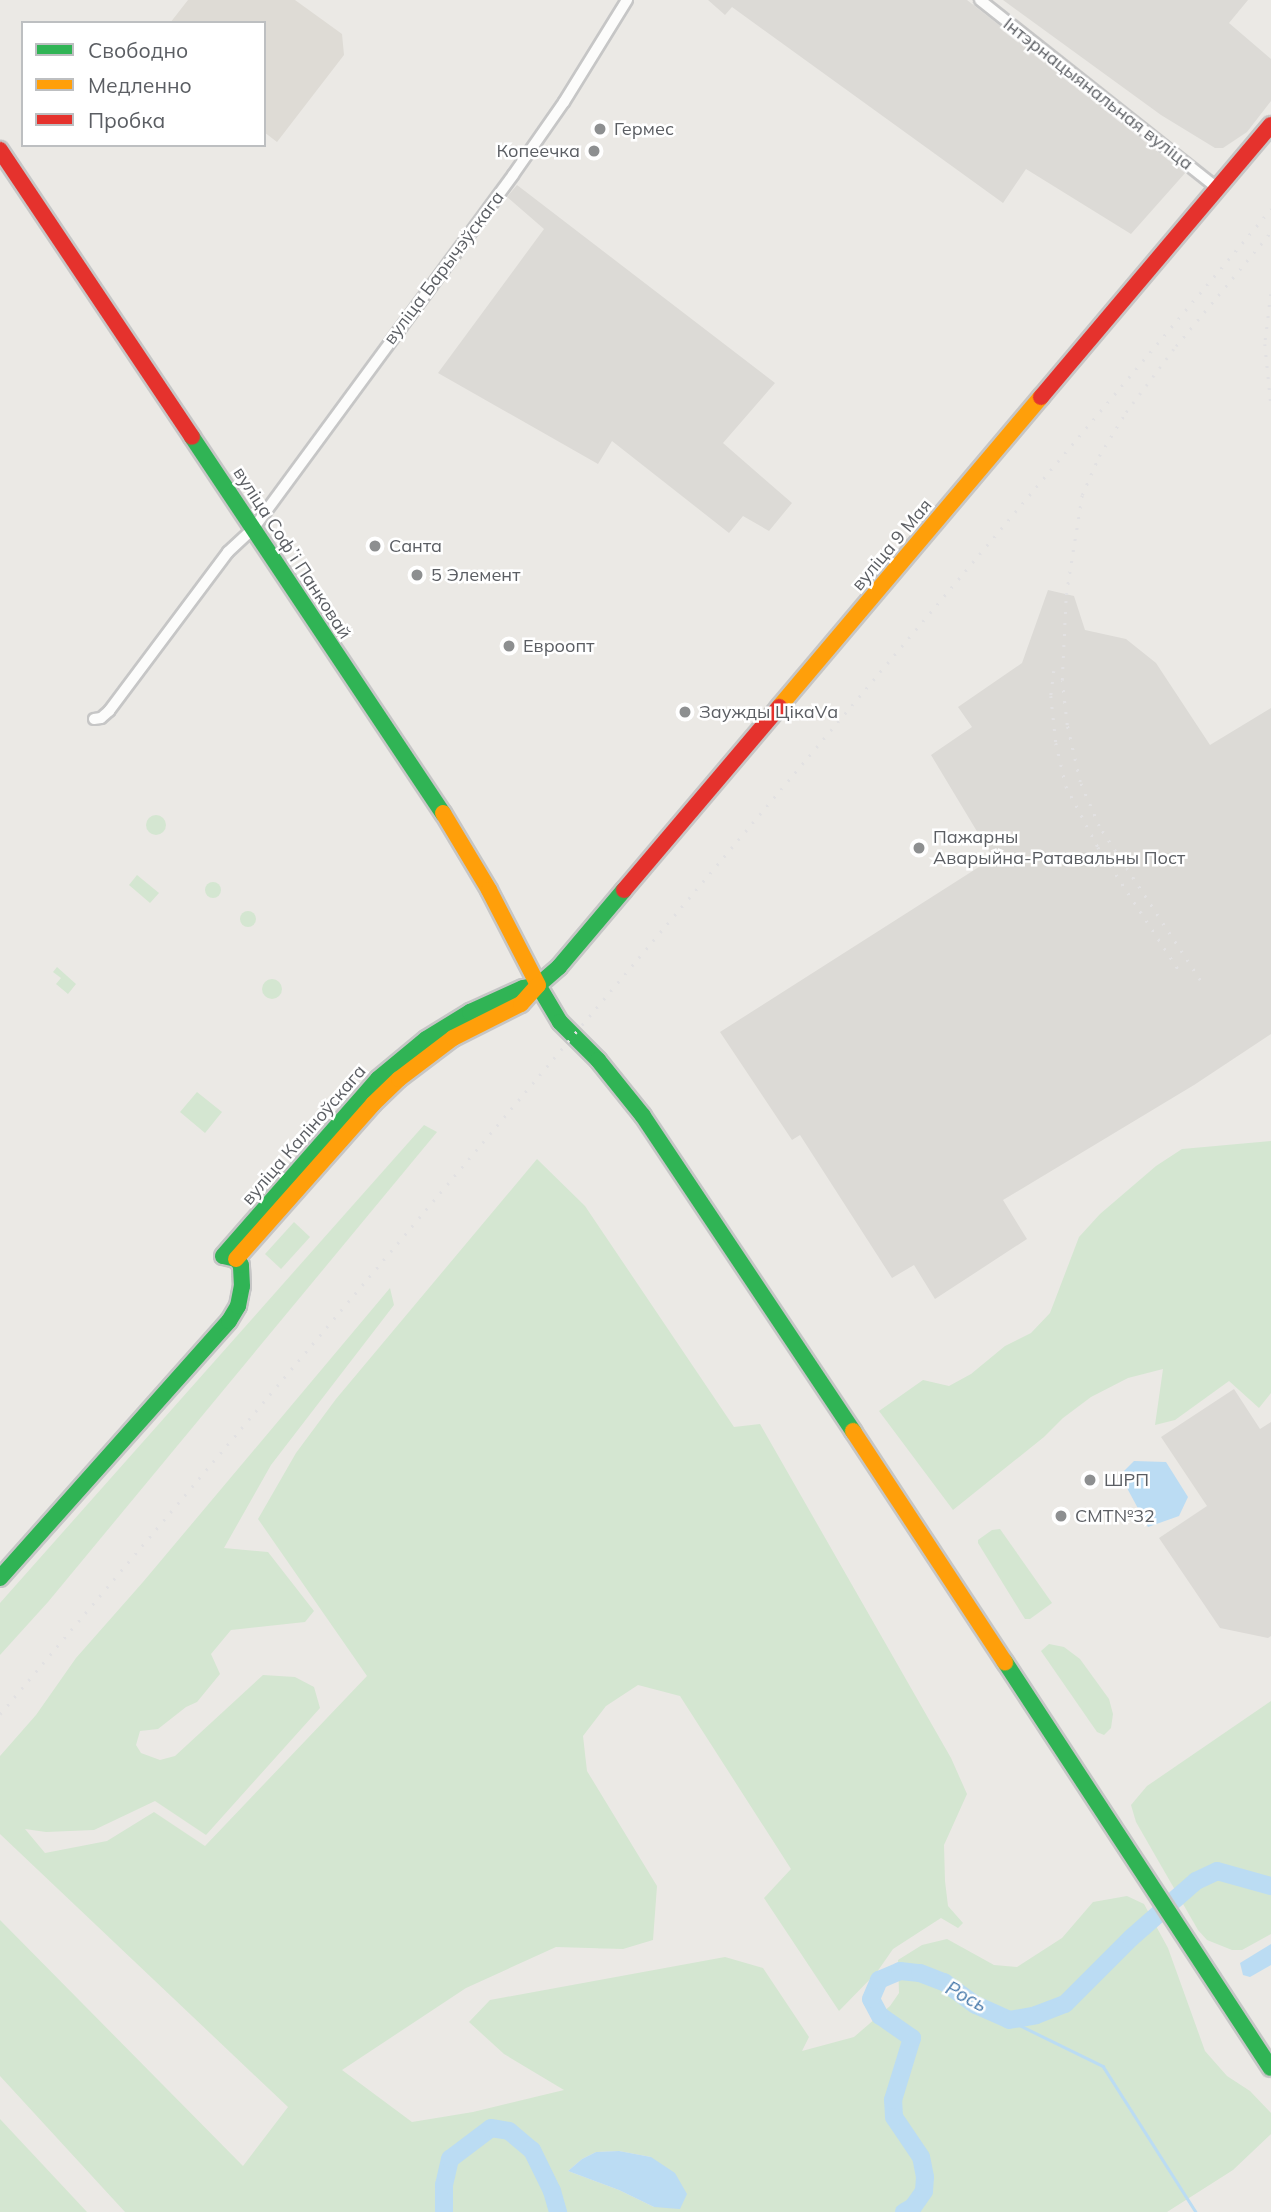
<!DOCTYPE html>
<meta charset="utf-8">
<style>
body{margin:0}
#map{position:relative;width:1271px;height:2212px;overflow:hidden;background:#ebe9e5;font-family:Mulish,sans-serif}
div>[style]{position:absolute}
.industrial>*{inset:0;background:#dcdad6}
.education>*{inset:0;background:#dedbd5}
.green>*{inset:0;background:#d4e6d1}
.round{border-radius:50%}
.water>*{inset:0;background:#bbdcf3}
.stream>*{height:2.5px;margin:-1.25px;padding:0 1.25px;transform-origin:1.25px;border-radius:1.25px;background:#bbdcf3}
.river>*{height:18px;margin:-9px;padding:0 9px;transform-origin:9px;border-radius:9px;background:#bbdcf3}
.roads{filter:drop-shadow(2px 0 #c6c6c6) drop-shadow(-2px 0 #c6c6c6) drop-shadow(0 2px #c6c6c6) drop-shadow(0 -2px #c6c6c6)}
.street>*{height:10px;margin:-5px;padding:0 5px;transform-origin:5px;border-radius:5px;background:#fcfcfb}
.fast>*{height:16px;margin:-8px;padding:0 8px;transform-origin:8px;border-radius:8px;background:#30b455}
.slow>*{height:16px;margin:-8px;padding:0 8px;transform-origin:8px;border-radius:8px;background:#ff9f0a}
.jam>*{height:16px;margin:-8px;padding:0 8px;transform-origin:8px;border-radius:8px;background:#e5322d}
.rail>*{height:2.5px;margin-top:-1.25px;transform-origin:0;background:repeating-linear-gradient(90deg,#e2e1e2 0 2px,transparent 0 11px)}
.dots>*{width:19px;height:19px;translate:-50% -50%;box-sizing:border-box;border:4px solid #fff;border-radius:50%}
span{translate:-50% -50%;white-space:nowrap;text-align:center;line-height:1.15;-webkit-text-stroke:5px #fff;paint-order:stroke}
.street-label{font-size:18px;color:#5b5e63}
.poi-label{font-size:18px;color:#5b5e63}
.left{translate:0 -50%;text-align:left}
.right{translate:-100% -50%;text-align:right}
.water-label{font-size:19px;color:#4578aa;font-style:italic}
.legend{position:absolute;left:21px;top:21px;width:245px;height:126px;box-sizing:border-box;background:#fff;border:2px solid #bdbfc1;margin:0;padding:9px 12px;list-style:none;font-size:21px;color:#5b5e63}
.legend li{display:flex;align-items:center;gap:14px;height:35px}
.legend b{width:35px;border:2px solid #bdbfc1}
</style>
<div id="map">
<div class="industrial">
<i style="clip-path:polygon(708px 0,967px 0,1186px 172px,1131px 234px,1026px 169px,1003px 203px,732px 7px,725px 15px)"></i>
<i style="clip-path:polygon(1003px 0,1248px 0,1229px 23px,1271px 59px,1271px 101px,1247px 132px,1223px 148px,1215px 148px,1161px 115px)"></i>
<i style="clip-path:polygon(517px 185px,775px 383px,723px 443px,792px 503px,769px 531px,743px 516px,729px 533px,612px 441px,598px 464px,438px 373px,544px 229px,507px 197px)"></i>
<i style="clip-path:polygon(1048px 590px,1074px 596px,1085px 630px,1126px 639px,1156px 663px,1210px 745px,1271px 708px,1271px 1034px,1194px 1085px,1003px 1200px,1027px 1239px,935px 1299px,914px 1265px,892px 1278px,800px 1135px,792px 1140px,720px 1032px,993px 858px,931px 755px,972px 727px,958px 707px,1022px 663px)"></i>
<i style="clip-path:polygon(1234px 1389px,1260px 1429px,1271px 1422px,1271px 1636px,1268px 1638px,1220px 1628px,1159px 1538px,1207px 1506px,1161px 1437px)"></i>
</div>
<div class="education">
<i style="clip-path:polygon(188px 0,295px 0,342px 34px,344px 55px,277px 142px,264px 132px,264px 23px,170px 23px)"></i>
</div>
<div class="green">
<i class="round" style="left:146px;top:815px;width:20px;height:20px"></i>
<i style="clip-path:polygon(137px 875px,159px 893px,150px 903px,129px 885px)"></i>
<i class="round" style="left:205px;top:882px;width:16px;height:16px"></i>
<i class="round" style="left:240px;top:911px;width:16px;height:16px"></i>
<i style="clip-path:polygon(57px 967px,76px 984px,68px 994px,56px 984px,61px 978px,53px 972px)"></i>
<i class="round" style="left:262px;top:979px;width:20px;height:20px"></i>
<i style="clip-path:polygon(197px 1092px,222px 1112px,205px 1133px,180px 1112px)"></i>
<i style="clip-path:polygon(424px 1125px,437px 1132px,48px 1602px,0 1655px,0 1603px)"></i>
<i style="clip-path:polygon(1271px 1141px,1271px 1393px,1259px 1408px,1229px 1381px,1175px 1420px,1155px 1425px,1163px 1369px,1128px 1378px,1091px 1397px,1063px 1418px,1044px 1437px,953px 1510px,879px 1411px,923px 1380px,949px 1386px,971px 1374px,1005px 1346px,1031px 1333px,1050px 1313px,1079px 1237px,1100px 1214px,1156px 1166px,1182px 1149px)"></i>
<i style="clip-path:polygon(evenodd,537px 1159px,585px 1206px,734px 1427px,760px 1424px,951px 1758px,967px 1794px,944px 1845px,945px 1881px,948px 1906px,963px 1923px,958px 1928px,941px 1918px,893px 1949px,877px 1972px,839px 2011px,764px 1898px,791px 1869px,680px 1696px,638px 1685px,606px 1706px,583px 1736px,587px 1771px,657px 1886px,653px 1940px,623px 1949px,556px 1947px,466px 1988px,342px 2070px,412px 2122px,473px 2112px,564px 2090px,504px 2054px,469px 2022px,490px 2000px,725px 1957px,763px 1968px,809px 2037px,802px 2051px,854px 2037px,890px 2006px,899px 1993px,898px 1960px,922px 1945px,947px 1939px,994px 1965px,1017px 1967px,1062px 1938px,1093px 1902px,1127px 1896px,1144px 1904px,1168px 1948px,1205px 2051px,1227px 2076px,1250px 2091px,1271px 2113px,1271px 2134px,1233px 2170px,1167px 2212px,125px 2212px,0 2076px,0 1920px,243px 2166px,288px 2107px,0 1834px,0 1756px,36px 1715px,76px 1658px,143px 1582px,390px 1288px,394px 1305px,271px 1465px,224px 1548px,268px 1552px,314px 1611px,305px 1622px,231px 1630px,211px 1654px,220px 1674px,197px 1702px,186px 1707px,158px 1729px,140px 1731px,136px 1745px,141px 1753px,160px 1760px,175px 1756px,263px 1675px,295px 1677px,314px 1687px,320px 1708px,206px 1835px,155px 1801px,94px 1830px,46px 1832px,25px 1829px,45px 1853px,107px 1841px,154px 1812px,205px 1846px,367px 1676px,258px 1519px,296px 1453px,336px 1399px,537px 1159px,619px 2151px,651px 2157px,654px 2207px,619px 2190px,568px 2171px,582px 2159px,596px 2152px,619px 2151px)"></i>
<i style="clip-path:polygon(294px 1222px,310px 1237px,281px 1269px,265px 1254px)"></i>
<i style="clip-path:polygon(1000px 1529px,1052px 1603px,1030px 1619px,1025px 1619px,978px 1543px,978px 1540px,992px 1530px)"></i>
<i style="clip-path:polygon(1049px 1644px,1064px 1647px,1080px 1659px,1109px 1699px,1113px 1714px,1111px 1728px,1104px 1735px,1097px 1732px,1041px 1651px)"></i>
<i style="clip-path:polygon(1271px 1701px,1271px 1934px,1242px 1950px,1232px 1950px,1207px 1940px,1198px 1930px,1136px 1822px,1131px 1805px,1147px 1786px)"></i>
<i style="clip-path:polygon(0 2119px,87px 2212px,0 2212px)"></i>
</div>
<div class="water">
<i style="clip-path:polygon(1134px 1461px,1166px 1462px,1188px 1497px,1179px 1516px,1148px 1527px,1120px 1475px)"></i>
<i style="clip-path:polygon(1271px 1944px,1271px 1965px,1250px 1977px,1243px 1975px,1240px 1963px)"></i>
<i style="clip-path:polygon(619px 2151px,651px 2157px,675px 2173px,687px 2194px,680px 2209px,654px 2207px,619px 2190px,568px 2171px,582px 2159px,596px 2152px)"></i>
</div>
<div class="stream">
<i style="left:1009px;top:2020px;width:105px;rotate:26.1deg"></i>
<i style="left:1103px;top:2066px;width:173px;rotate:57.5deg"></i>
</div>
<div class="river">
<i style="left:444px;top:2212px;width:27px;rotate:-90deg"></i>
<i style="left:444px;top:2185px;width:27px;rotate:-77deg"></i>
<i style="left:450px;top:2159px;width:51px;rotate:-37.1deg"></i>
<i style="left:491px;top:2128px;width:18px;rotate:9deg"></i>
<i style="left:509px;top:2131px;width:30px;rotate:40deg"></i>
<i style="left:532px;top:2150px;width:46px;rotate:64deg"></i>
<i style="left:552px;top:2191px;width:22px;rotate:74deg"></i>
<i style="left:904px;top:2212px;width:10px;rotate:-29deg"></i>
<i style="left:913px;top:2207px;width:19px;rotate:-55deg"></i>
<i style="left:924px;top:2191px;width:14px;rotate:-86deg"></i>
<i style="left:925px;top:2177px;width:20px;rotate:-101deg"></i>
<i style="left:921px;top:2157px;width:48px;rotate:-124deg"></i>
<i style="left:894px;top:2117px;width:17px;rotate:-93deg"></i>
<i style="left:893px;top:2100px;width:65px;rotate:-73deg"></i>
<i style="left:912px;top:2038px;width:39px;rotate:-145deg"></i>
<i style="left:880px;top:2016px;width:19px;rotate:-118deg"></i>
<i style="left:871px;top:1999px;width:21px;rotate:-67deg"></i>
<i style="left:879px;top:1980px;width:23px;rotate:-23deg"></i>
<i style="left:900px;top:1971px;width:20px;rotate:6deg"></i>
<i style="left:920px;top:1973px;width:26px;rotate:21deg"></i>
<i style="left:944px;top:1982px;width:39px;rotate:36deg"></i>
<i style="left:976px;top:2005px;width:36px;rotate:24deg"></i>
<i style="left:1009px;top:2020px;width:27px;rotate:-10deg"></i>
<i style="left:1036px;top:2015px;width:31px;rotate:-21deg"></i>
<i style="left:1065px;top:2004px;width:93px;rotate:-45deg"></i>
<i style="left:1131px;top:1938px;width:86px;rotate:-41.2deg"></i>
<i style="left:1196px;top:1881px;width:23px;rotate:-25deg"></i>
<i style="left:1217px;top:1871px;width:56px;rotate:15.5deg"></i>
</div>
<div class="roads">
<div class="street">
<i style="left:980px;top:0;width:301px;rotate:38.4deg"></i>
<i style="left:94px;top:719px;width:7px;rotate:-8deg"></i>
<i style="left:101px;top:718px;width:11px;rotate:-41deg"></i>
<i style="left:109px;top:711px;width:199px;rotate:-53.2deg"></i>
<i style="left:228px;top:552px;width:34px;rotate:-43deg"></i>
<i style="left:253px;top:529px;width:439px;rotate:-53.7deg"></i>
<i style="left:513px;top:175px;width:89px;rotate:-55.1deg"></i>
<i style="left:564px;top:102px;width:120px;rotate:-58.3deg"></i>
</div>
<div class="fast">
<i style="left:192px;top:437px;width:452px;rotate:56.3deg"></i>
<i style="left:624px;top:890px;width:101px;rotate:130.2deg"></i>
<i style="left:559px;top:967px;width:28px;rotate:139deg"></i>
<i style="left:538px;top:985px;width:43px;rotate:59.3deg"></i>
<i style="left:560px;top:1022px;width:54px;rotate:45deg"></i>
<i style="left:598px;top:1060px;width:72px;rotate:51.2deg"></i>
<i style="left:643px;top:1116px;width:379px;rotate:56.3deg"></i>
<i style="left:236px;top:1259px;width:13px;rotate:-167deg"></i>
<i style="left:223px;top:1256px;width:235px;rotate:-48.8deg"></i>
<i style="left:378px;top:1079px;width:62px;rotate:-39.8deg"></i>
<i style="left:426px;top:1039px;width:52px;rotate:-31.5deg"></i>
<i style="left:470px;top:1012px;width:58px;rotate:-24.4deg"></i>
<i style="left:523px;top:988px;width:15px;rotate:-11deg"></i>
<i style="left:0;top:1578px;width:344px;rotate:-48.3deg"></i>
<i style="left:229px;top:1321px;width:17px;rotate:-59deg"></i>
<i style="left:238px;top:1306px;width:20px;rotate:-79deg"></i>
<i style="left:242px;top:1286px;width:21px;rotate:-93deg"></i>
<i style="left:241px;top:1265px;width:8px;rotate:-130deg"></i>
<i style="left:1005px;top:1662px;width:485px;rotate:56.8deg"></i>
</div>
<div class="slow">
<i style="left:779px;top:707px;width:406px;rotate:-49.8deg"></i>
<i style="left:443px;top:813px;width:90px;rotate:59.1deg"></i>
<i style="left:489px;top:890px;width:107px;rotate:62.7deg"></i>
<i style="left:236px;top:1259px;width:207px;rotate:-48.5deg"></i>
<i style="left:373px;top:1104px;width:36px;rotate:-44deg"></i>
<i style="left:399px;top:1079px;width:68px;rotate:-37.2deg"></i>
<i style="left:453px;top:1038px;width:76px;rotate:-26.6deg"></i>
<i style="left:521px;top:1004px;width:25px;rotate:-48deg"></i>
<i style="left:853px;top:1431px;width:277px;rotate:56.7deg"></i>
</div>
<div class="jam">
<i style="left:0;top:150px;width:345px;rotate:56.2deg"></i>
<i style="left:1041px;top:397px;width:356px;rotate:-49.8deg"></i>
<i style="left:624px;top:890px;width:240px;rotate:-49.7deg"></i>
</div>
</div>
<div class="rail">
<i style="left:1271px;top:294px;width:50px;rotate:96.8deg"></i>
<i style="left:1265px;top:344px;width:60px;rotate:84.3deg"></i>
<i style="left:1054px;top:671px;width:25px;rotate:97deg"></i>
<i style="left:1051px;top:696px;width:47px;rotate:83.9deg"></i>
<i style="left:1056px;top:743px;width:44px;rotate:76.9deg"></i>
<i style="left:1066px;top:786px;width:69px;rotate:62.3deg"></i>
<i style="left:1098px;top:847px;width:153px;rotate:56.7deg"></i>
<i style="left:1200px;top:980px;width:184px;rotate:-123.3deg"></i>
<i style="left:1099px;top:826px;width:48px;rotate:-113.4deg"></i>
<i style="left:1080px;top:782px;width:58px;rotate:-102.8deg"></i>
<i style="left:1067px;top:725px;width:45px;rotate:-96.3deg"></i>
<i style="left:1062px;top:680px;width:85px;rotate:-87.3deg"></i>
<i style="left:1066px;top:595px;width:101px;rotate:-80.9deg"></i>
<i style="left:1082px;top:495px;width:43px;rotate:-66.4deg"></i>
<i style="left:1099px;top:456px;width:52px;rotate:-58.5deg"></i>
<i style="left:1126px;top:412px;width:83px;rotate:-52.9deg"></i>
<i style="left:1176px;top:346px;width:148px;rotate:-50.2deg"></i>
<i style="left:0;top:1714px;width:1970px;rotate:-49.82deg"></i>
</div>
<div class="dots">
<i style="left:600px;top:129px;background:#8d8f90"></i>
<i style="left:594px;top:151px;background:#8d8f90"></i>
<i style="left:375px;top:546px;background:#8d8f90"></i>
<i style="left:417px;top:575px;background:#8d8f90"></i>
<i style="left:509px;top:646px;background:#8d8f90"></i>
<i style="left:685px;top:712px;background:#8d8f90"></i>
<i style="left:919px;top:848px;background:#8d8f90"></i>
<i style="left:1090px;top:1480px;background:#8d8f90"></i>
<i style="left:1061px;top:1516px;background:#8d8f90"></i>
</div>
<div class="street-label">
<span style="left:1098px;top:94px;rotate:38deg">Інтэрнацыянальная вуліца</span>
<span style="left:444px;top:268px;rotate:-53deg">вуліца Барычэўскага</span>
<span style="left:892px;top:545px;rotate:-50deg">вуліца 9 Мая</span>
<span style="left:292px;top:553px;rotate:57deg">вуліца Софʼі Панковай</span>
<span style="left:304px;top:1135px;rotate:-49deg">вуліца Каліноўскага</span>
</div>
<div class="poi-label">
<span class="left" style="left:614px;top:129px">Гермес</span>
<span class="right" style="left:580px;top:151px">Копеечка</span>
<span class="left" style="left:389px;top:546px">Санта</span>
<span class="left" style="left:431px;top:575px">5 Элемент</span>
<span class="left" style="left:523px;top:646px">Евроопт</span>
<span class="left" style="left:699px;top:712px">Заужды ЦікаVа</span>
<span class="left" style="left:933px;top:848px">Пажарны<br>Аварыйна-Ратавальны Пост</span>
<span class="left" style="left:1104px;top:1480px">ШРП</span>
<span class="left" style="left:1075px;top:1516px">СМТ№32</span>
</div>
<div class="water-label">
<span style="left:966px;top:1997px;rotate:28deg">Рось</span>
</div>
<ul class="legend">
<li><b style="height:9px;background:#30b455"></b>Свободно</li>
<li><b style="height:9px;background:#ff9f0a"></b>Медленно</li>
<li><b style="height:9px;background:#e5322d"></b>Пробка</li>
</ul>
</div>
